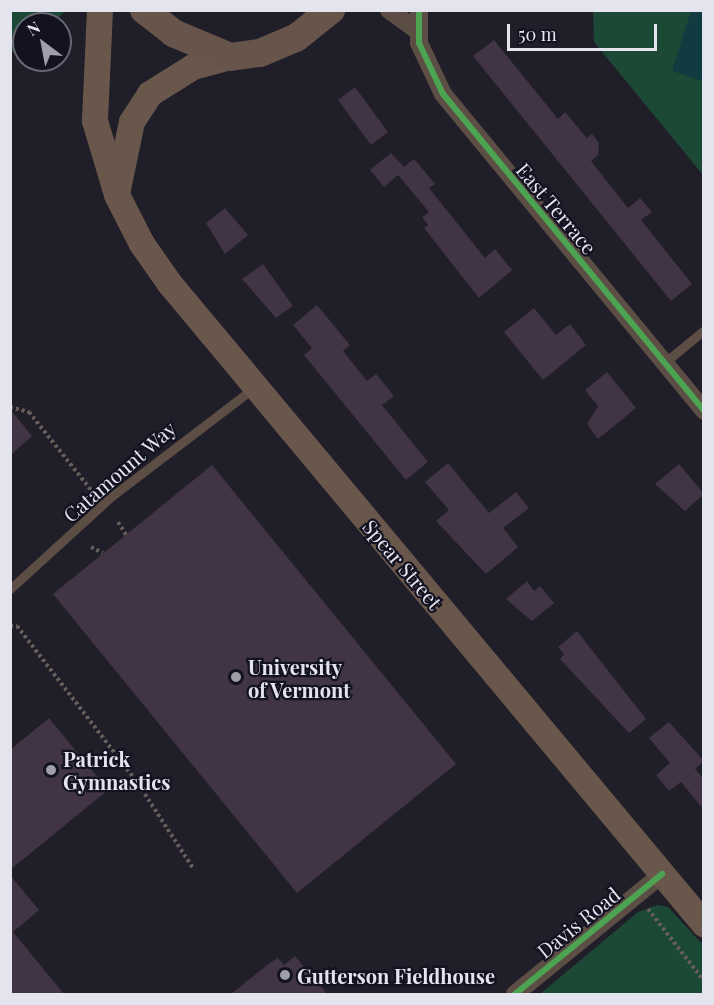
<!DOCTYPE html>
<style>
body{margin:0}
#map{position:relative;width:714px;height:1005px;overflow:hidden;background:#201e28;font-family:"Playfair Display",serif}
div>[style]{position:absolute}
.green>*{inset:0;background:#1c4936}
.water>*{inset:0;background:#113a41}
.building>*{inset:0;background:#413444}
.path>*{height:4px;margin-top:-2px;transform-origin:0;background:repeating-linear-gradient(90deg,#675d5a 0 3px,transparent 0 6px)}
.lane>*{height:9px;margin:-4.5px;padding:0 4.5px;transform-origin:4.5px;border-radius:4.5px;background:#5c4d45}
.street>*{height:18px;margin:-9px;padding:0 9px;transform-origin:9px;border-radius:9px;background:#5c4d45}
.secondary>*{height:26px;margin:-13px;padding:0 13px;transform-origin:13px;border-radius:13px;background:#6a574c}
.primary>*{height:28px;margin:-14px;padding:0 14px;transform-origin:14px;border-radius:14px;background:#67544b}
.cycleway>*{height:6px;margin:-3px;padding:0 3px;transform-origin:3px;border-radius:3px;background:#4ca352}
.dots>*{width:16px;height:16px;translate:-50% -50%;box-sizing:border-box;border:3px solid #131221;border-radius:50%}
span{translate:-50% -50%;white-space:nowrap;text-align:center;line-height:1.15;-webkit-text-stroke:4.5px #131221;paint-order:stroke}
.street-label{font-size:20px;color:#e4e4ef}
.poi-label{font-size:20px;color:#e4e4ef;font-weight:700}
.left{translate:0 -50%;text-align:left}
.frame{position:absolute;inset:0;border:12px solid #e4e4ef;pointer-events:none}
.north{position:absolute;left:12px;top:12px;width:60px;height:60px;box-sizing:border-box;background:#131221;border:2px solid #676673;border-radius:50%;rotate:328deg;font-size:16px;font-weight:700;line-height:24px;text-align:center;color:#e4e4ef}
.north::after{content:'';display:block;margin:auto;width:21px;height:27px;background:#9f9fa9;clip-path:polygon(50% 0,100% 100%,50% 72%,0 100%)}
.scale{position:absolute;left:507px;top:24px;width:150px;height:27px;box-sizing:border-box;border:3px solid #e4e4ef;border-top:0;padding-left:8px;font-size:18px;line-height:21px;white-space:nowrap;color:#e4e4ef;-webkit-text-stroke:4px #131221;paint-order:stroke}
</style>
<div id="map">
<div class="green">
<i style="clip-path:polygon(11px 10px,65px 10px,65px 11px,52px 24px,24px 24px,24px 43px,11px 53px)"></i>
<i style="clip-path:polygon(593px 11px,703px 11px,703px 175px,594px 42px)"></i>
<i style="clip-path:polygon(657px 905px,668px 907px,703px 945px,703px 994px,540px 994px,638px 912px)"></i>
</div>
<div class="water">
<i style="clip-path:polygon(691px 11px,703px 11px,703px 81px,672px 71px)"></i>
</div>
<div class="building">
<i style="clip-path:polygon(494px 40px,558px 119px,565px 112px,587px 138px,592px 134px,599px 143px,598px 155px,591px 161px,628px 208px,640px 198px,652px 212px,641px 220px,692px 284px,671px 301px,473px 56px)"></i>
<i style="clip-path:polygon(355px 87px,388px 132px,371px 145px,338px 100px)"></i>
<i style="clip-path:polygon(391px 153px,404px 167px,414px 159px,435px 184px,429px 188px,485px 258px,495px 249px,512px 270px,479px 298px,424px 228px,428px 225px,422px 217px,429px 212px,398px 175px,384px 187px,370px 170px)"></i>
<i style="clip-path:polygon(225px 208px,248px 235px,225px 254px,206px 223px)"></i>
<i style="clip-path:polygon(263px 264px,293px 306px,276px 318px,242px 279px)"></i>
<i style="clip-path:polygon(317px 305px,350px 345px,343px 351px,367px 381px,376px 374px,394px 396px,382px 405px,428px 462px,406px 480px,304px 355px,312px 348px,293px 325px)"></i>
<i style="clip-path:polygon(534px 308px,556px 335px,570px 324px,586px 345px,543px 380px,504px 332px)"></i>
<i style="clip-path:polygon(607px 372px,636px 408px,598px 439px,587px 424px,598px 406px,585px 390px)"></i>
<i style="clip-path:polygon(10px 409px,32px 436px,10px 456px)"></i>
<i style="clip-path:polygon(448px 463px,489px 513px,516px 492px,529px 508px,503px 528px,518px 547px,486px 574px,436px 521px,449px 510px,425px 482px)"></i>
<i style="clip-path:polygon(679px 464px,704px 494px,685px 511px,655px 484px)"></i>
<i style="clip-path:polygon(212px 465px,456px 764px,297px 893px,53px 594px)"></i>
<i style="clip-path:polygon(527px 581px,534px 591px,540px 586px,554px 603px,532px 621px,506px 599px)"></i>
<i style="clip-path:polygon(577px 631px,646px 719px,629px 733px,560px 659px,564px 654px,558px 647px)"></i>
<i style="clip-path:polygon(49px 718px,108px 790px,10px 870px,10px 750px)"></i>
<i style="clip-path:polygon(669px 722px,704px 761px,695px 769px,704px 779px,704px 810px,681px 782px,669px 791px,656px 775px,670px 763px,649px 738px)"></i>
<i style="clip-path:polygon(10px 875px,39px 910px,13px 932px,64px 994px,10px 994px)"></i>
<i style="clip-path:polygon(295px 956px,327px 994px,231px 994px,271px 962px,278px 958px,284px 965px)"></i>
</div>
<div class="path">
<i style="left:10px;top:407px;width:20px;rotate:15deg"></i>
<i style="left:29px;top:412px;width:106px;rotate:51.5deg"></i>
<i style="left:118px;top:522px;width:15px;rotate:58deg"></i>
<i style="left:91px;top:547px;width:13px;rotate:27deg"></i>
<i style="left:10px;top:626px;width:7px"></i>
<i style="left:17px;top:626px;width:193px;rotate:52.4deg"></i>
<i style="left:135px;top:779px;width:106px;rotate:56.9deg"></i>
<i style="left:648px;top:909px;width:91px;rotate:52.1deg"></i>
</div>
<div class="lane">
<i style="left:664px;top:363px;width:52px;rotate:-39.5deg"></i>
<i style="left:10px;top:589px;width:138px;rotate:-42.4deg"></i>
<i style="left:112px;top:496px;width:180px;rotate:-37.3deg"></i>
</div>
<div class="street">
<i style="left:389px;top:10px;width:36px;rotate:36deg"></i>
<i style="left:419px;top:10px;width:33px;rotate:90deg"></i>
<i style="left:419px;top:43px;width:56px;rotate:64.8deg"></i>
<i style="left:443px;top:94px;width:411px;rotate:50.5deg"></i>
<i style="left:515px;top:994px;width:190px;rotate:-39.2deg"></i>
</div>
<div class="secondary">
<i style="left:100px;top:10px;width:111px;rotate:92.6deg"></i>
<i style="left:95px;top:121px;width:77px;rotate:73.4deg"></i>
<i style="left:117px;top:195px;width:55px;rotate:63deg"></i>
<i style="left:142px;top:244px;width:49px;rotate:55deg"></i>
<i style="left:170px;top:284px;width:834px;rotate:50.16deg"></i>
<i style="left:118px;top:189px;width:68px;rotate:-78.2deg"></i>
<i style="left:132px;top:122px;width:33px;rotate:-57deg"></i>
<i style="left:150px;top:94px;width:51px;rotate:-32.1deg"></i>
<i style="left:193px;top:67px;width:38px;rotate:-15deg"></i>
</div>
<div class="primary">
<i style="left:144px;top:10px;width:37px;rotate:38deg"></i>
<i style="left:173px;top:33px;width:62px;rotate:22.8deg"></i>
<i style="left:230px;top:57px;width:30px;rotate:-8deg"></i>
<i style="left:260px;top:53px;width:39px;rotate:-23deg"></i>
<i style="left:296px;top:38px;width:45px;rotate:-38.7deg"></i>
</div>
<div class="cycleway">
<i style="left:419px;top:10px;width:33px;rotate:90deg"></i>
<i style="left:419px;top:43px;width:56px;rotate:64.8deg"></i>
<i style="left:443px;top:94px;width:411px;rotate:50.5deg"></i>
<i style="left:515px;top:994px;width:190px;rotate:-39.2deg"></i>
</div>
<div class="dots">
<i style="left:236px;top:677px;background:#9f9fa9"></i>
<i style="left:51px;top:770px;background:#9f9fa9"></i>
<i style="left:285px;top:975px;background:#9f9fa9"></i>
</div>
<div class="street-label">
<span style="left:557px;top:208px;rotate:50deg">East Terrace</span>
<span style="left:119px;top:471px;rotate:-41deg">Catamount Way</span>
<span style="left:403px;top:564px;rotate:50deg">Spear Street</span>
<span style="left:578px;top:922px;rotate:-39deg">Davis Road</span>
</div>
<div class="poi-label">
<span class="left" style="left:248px;top:678px">University<br>of Vermont</span>
<span class="left" style="left:63px;top:770px">Patrick<br>Gymnastics</span>
<span class="left" style="left:297px;top:975px">Gutterson Fieldhouse</span>
</div>
<div class="frame"></div>
<div class="north">N</div>
<div class="scale">50 m</div>
</div>
